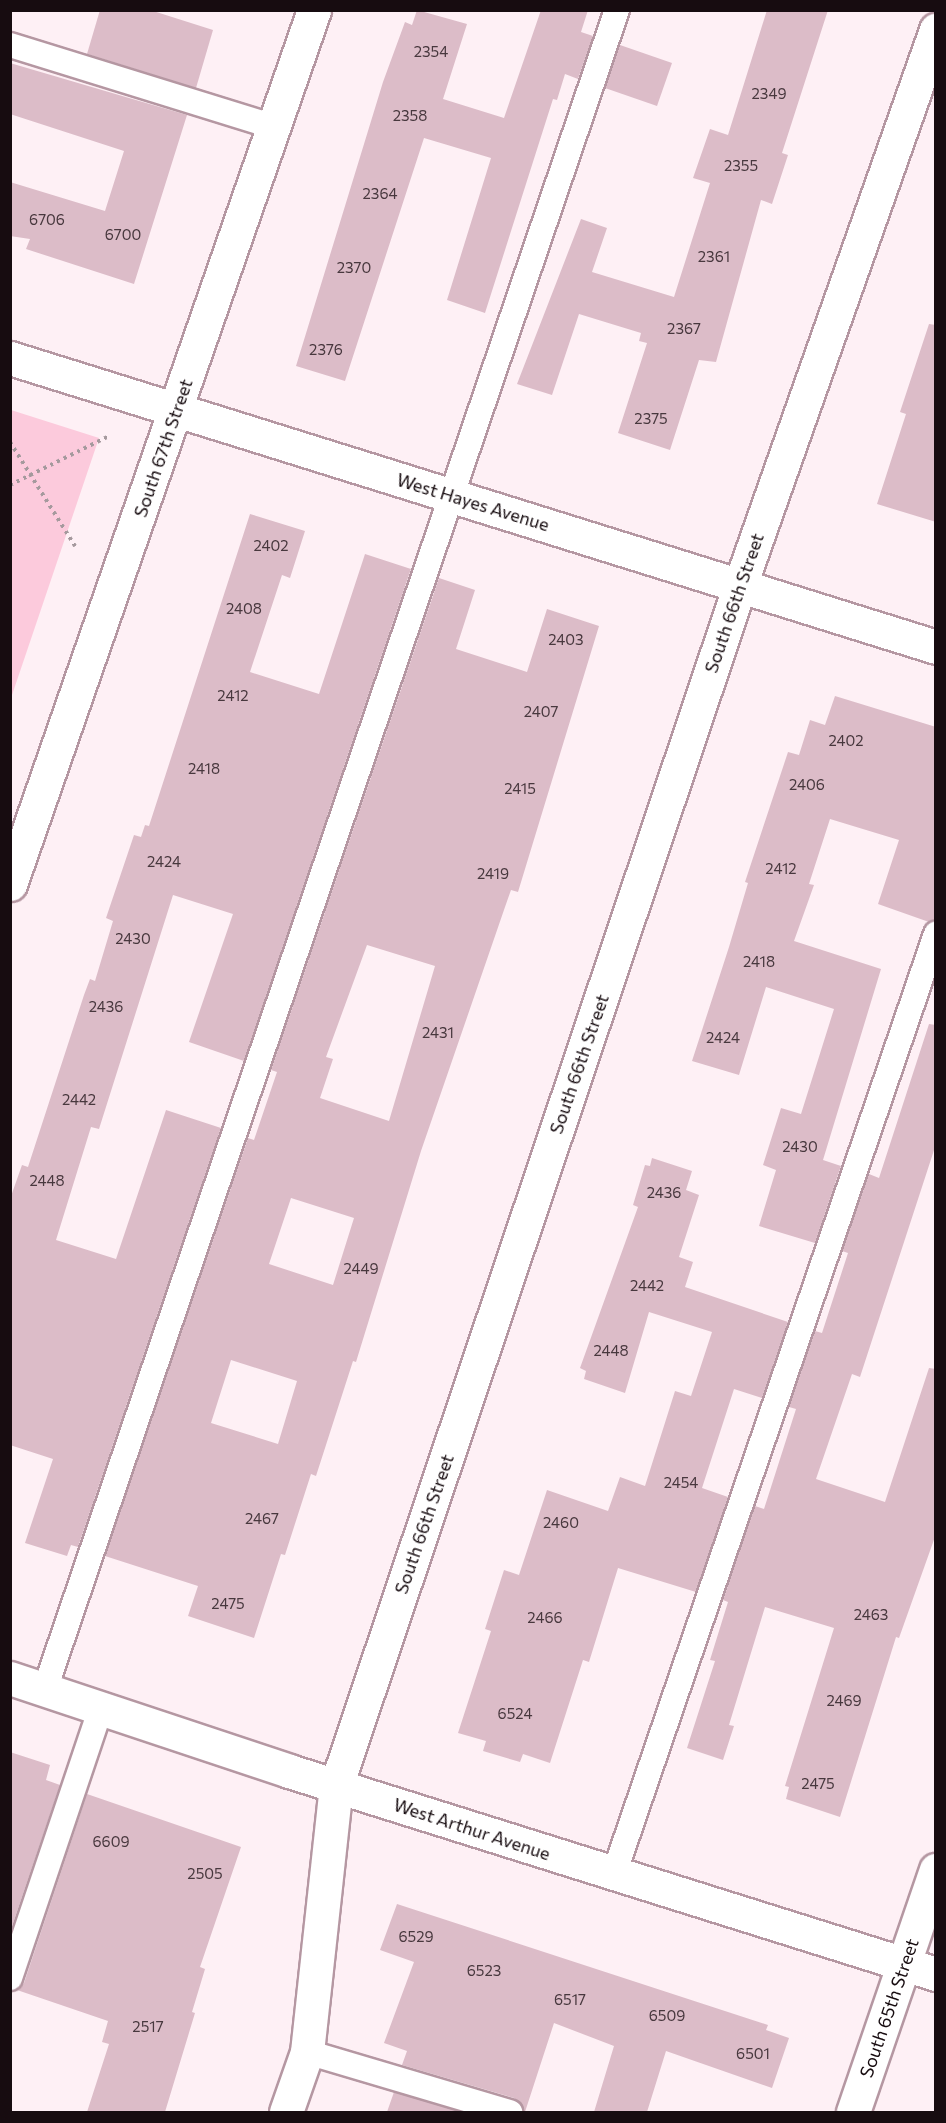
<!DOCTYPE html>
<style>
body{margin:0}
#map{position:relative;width:946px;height:2123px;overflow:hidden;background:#fef0f5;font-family:Commissioner,sans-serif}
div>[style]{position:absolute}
.green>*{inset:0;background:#fccadc}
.building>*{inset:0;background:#dcbcc8}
.path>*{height:4px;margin-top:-2px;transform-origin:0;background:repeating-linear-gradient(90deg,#a5999d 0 3px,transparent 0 7.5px)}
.roads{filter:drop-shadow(2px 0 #b597a2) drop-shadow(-2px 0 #b597a2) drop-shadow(0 2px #b597a2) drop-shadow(0 -2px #b597a2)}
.lane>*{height:24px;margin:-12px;padding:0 12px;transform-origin:12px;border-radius:12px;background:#fff}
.street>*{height:33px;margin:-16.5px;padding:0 16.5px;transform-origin:16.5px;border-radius:16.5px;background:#fff}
span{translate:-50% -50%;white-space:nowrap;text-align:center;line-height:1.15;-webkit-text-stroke:5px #fff;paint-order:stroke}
.number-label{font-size:15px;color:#48383e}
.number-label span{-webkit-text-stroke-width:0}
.street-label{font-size:18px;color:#170c10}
.frame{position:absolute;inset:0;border:12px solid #170c10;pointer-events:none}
</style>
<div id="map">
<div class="green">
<i style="clip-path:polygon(11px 410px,99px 438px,11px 698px,10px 410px)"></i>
</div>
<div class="building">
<i style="clip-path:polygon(100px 10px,150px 10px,213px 30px,196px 88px,87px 54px)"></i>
<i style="clip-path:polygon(417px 10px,467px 24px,443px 99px,504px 118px,541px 10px,588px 10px,581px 32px,593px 36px,578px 79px,565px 74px,557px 100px,553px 99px,485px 313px,447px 300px,491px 158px,424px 138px,345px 381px,296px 366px,383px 82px,405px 22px,412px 25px)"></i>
<i style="clip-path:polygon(767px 10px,828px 10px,782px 153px,788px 155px,772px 204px,761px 200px,716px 362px,699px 360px,670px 450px,618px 433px,647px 343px,639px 341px,641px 333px,579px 314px,552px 395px,517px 384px,581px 219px,607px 228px,592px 272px,674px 297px,710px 183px,693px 178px,710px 129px,728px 135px)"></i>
<i style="clip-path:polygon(620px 45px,672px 63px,657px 106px,605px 88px)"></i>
<i style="clip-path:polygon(10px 63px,187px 115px,134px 284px,26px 249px,30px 239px,10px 236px,10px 182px,105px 211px,124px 151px,10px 114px)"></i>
<i style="clip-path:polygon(929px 324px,936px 325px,936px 522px,877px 504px,906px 414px,900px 412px)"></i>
<i style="clip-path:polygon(250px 514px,305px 531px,290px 578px,282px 575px,250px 672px,319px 694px,365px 554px,411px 569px,244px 1061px,189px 1042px,233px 914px,173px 895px,99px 1129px,91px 1127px,56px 1240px,116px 1259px,166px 1110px,221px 1128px,78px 1547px,71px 1545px,67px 1556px,25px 1543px,53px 1459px,10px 1445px,10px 1199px,22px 1165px,28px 1167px,84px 995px,90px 979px,95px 981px,113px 921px,106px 918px,134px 835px,141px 837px,145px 825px,149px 826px)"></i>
<i style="clip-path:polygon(evenodd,439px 578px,475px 590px,456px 649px,527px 672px,547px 609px,599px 626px,518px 892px,511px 890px,505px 907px,421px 1151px,356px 1362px,353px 1361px,316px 1476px,311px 1474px,285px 1555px,281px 1554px,254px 1638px,188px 1616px,198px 1586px,105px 1556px,248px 1138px,254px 1140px,277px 1072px,271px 1070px,439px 578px,367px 945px,435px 966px,389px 1121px,320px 1098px,333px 1059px,326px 1057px,367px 945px,439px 578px,291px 1198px,354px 1218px,333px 1285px,269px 1264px,291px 1198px,439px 578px,231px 1360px,297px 1381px,278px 1444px,211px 1423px,231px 1360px)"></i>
<i style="clip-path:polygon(835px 696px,936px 727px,936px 920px,929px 922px,878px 904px,899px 840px,830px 819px,809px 884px,814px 885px,794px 941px,881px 969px,823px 1160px,841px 1166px,815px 1243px,759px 1226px,776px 1170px,763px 1165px,781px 1108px,801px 1114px,834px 1009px,766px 987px,739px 1075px,692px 1061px,729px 947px,748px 883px,745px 882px,788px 752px,799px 755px,810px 720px,825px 725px)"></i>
<i style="clip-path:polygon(929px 1024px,936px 1025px,936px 1144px,860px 1377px,852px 1374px,816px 1479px,885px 1502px,929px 1368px,936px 1369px,936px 1534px,899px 1638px,896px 1637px,840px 1817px,786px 1799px,789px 1787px,785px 1786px,834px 1628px,765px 1607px,729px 1725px,734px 1726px,723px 1760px,687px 1748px,715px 1661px,710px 1660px,728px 1602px,723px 1600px,755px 1506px,764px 1509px,796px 1409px,789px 1407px,815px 1331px,822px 1333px,848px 1253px,842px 1251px,869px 1174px,879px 1178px)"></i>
<i style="clip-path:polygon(652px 1158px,692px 1171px,686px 1190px,699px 1195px,679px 1257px,693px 1262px,685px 1287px,788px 1322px,762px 1398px,734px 1389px,702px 1488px,728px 1497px,696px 1592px,618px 1568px,589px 1662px,583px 1660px,550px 1763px,523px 1754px,520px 1762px,483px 1751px,486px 1741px,458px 1733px,491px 1631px,485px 1629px,504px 1570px,519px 1575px,547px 1490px,608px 1511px,620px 1477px,645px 1486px,675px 1391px,691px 1396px,712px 1332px,649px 1312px,625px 1393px,584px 1379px,586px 1371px,580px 1368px,638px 1207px,633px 1205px,645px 1165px,650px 1166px)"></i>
<i style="clip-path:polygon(10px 1752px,50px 1765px,46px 1780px,60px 1785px,10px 1932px)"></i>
<i style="clip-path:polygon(87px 1794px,241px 1847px,200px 1967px,205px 1969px,192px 2012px,195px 2013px,165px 2112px,87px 2112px,109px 2044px,102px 2042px,108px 2021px,17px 1990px,24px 1983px)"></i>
<i style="clip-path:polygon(397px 1904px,768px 2025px,766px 2030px,789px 2038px,772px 2088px,666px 2051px,647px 2112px,594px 2112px,614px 2046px,554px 2023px,525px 2112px,514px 2098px,402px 2065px,407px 2051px,384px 2043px,414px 1962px,380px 1950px)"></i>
<i style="clip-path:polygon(394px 2092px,461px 2112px,387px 2112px)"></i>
</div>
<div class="path">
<i style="left:10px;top:442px;width:123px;rotate:58deg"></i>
<i style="left:10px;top:485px;width:110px;rotate:-26.3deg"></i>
</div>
<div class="roads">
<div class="lane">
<i style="left:10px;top:45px;width:277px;rotate:17.2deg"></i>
<i style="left:45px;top:1689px;width:1774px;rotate:-71.19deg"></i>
<i style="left:614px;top:1874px;width:994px;rotate:-71.09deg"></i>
<i style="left:10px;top:1978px;width:286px;rotate:-71.4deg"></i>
<i style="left:307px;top:2052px;width:212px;rotate:16.5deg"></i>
</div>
<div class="street">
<i style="left:10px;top:358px;width:970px;rotate:17.33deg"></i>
<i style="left:10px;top:884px;width:925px;rotate:-70.82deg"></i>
<i style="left:10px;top:1678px;width:294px;rotate:18.4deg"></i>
<i style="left:289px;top:1771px;width:678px;rotate:17.42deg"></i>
<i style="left:286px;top:2112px;width:64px;rotate:-70.7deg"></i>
<i style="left:307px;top:2052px;width:268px;rotate:-83.8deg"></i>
<i style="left:336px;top:1786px;width:1267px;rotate:-71.41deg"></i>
<i style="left:740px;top:585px;width:589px;rotate:-70.55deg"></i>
<i style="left:853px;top:2112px;width:256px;rotate:-71.1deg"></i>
</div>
</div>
<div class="number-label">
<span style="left:431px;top:52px">2354</span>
<span style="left:769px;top:94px">2349</span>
<span style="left:410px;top:116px">2358</span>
<span style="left:741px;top:166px">2355</span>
<span style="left:380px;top:194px">2364</span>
<span style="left:47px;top:220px">6706</span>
<span style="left:123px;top:235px">6700</span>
<span style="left:714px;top:257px">2361</span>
<span style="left:354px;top:268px">2370</span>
<span style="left:684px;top:329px">2367</span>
<span style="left:326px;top:350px">2376</span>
<span style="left:651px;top:419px">2375</span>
<span style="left:271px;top:546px">2402</span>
<span style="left:244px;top:609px">2408</span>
<span style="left:566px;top:640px">2403</span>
<span style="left:233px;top:696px">2412</span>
<span style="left:541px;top:712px">2407</span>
<span style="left:846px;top:741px">2402</span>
<span style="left:204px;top:769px">2418</span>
<span style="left:807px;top:785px">2406</span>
<span style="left:520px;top:789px">2415</span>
<span style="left:164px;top:862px">2424</span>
<span style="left:781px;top:869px">2412</span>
<span style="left:493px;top:874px">2419</span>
<span style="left:133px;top:939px">2430</span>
<span style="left:759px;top:962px">2418</span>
<span style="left:106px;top:1007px">2436</span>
<span style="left:438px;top:1033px">2431</span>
<span style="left:723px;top:1038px">2424</span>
<span style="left:79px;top:1100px">2442</span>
<span style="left:800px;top:1147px">2430</span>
<span style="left:47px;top:1181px">2448</span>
<span style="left:664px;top:1193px">2436</span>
<span style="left:361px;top:1269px">2449</span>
<span style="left:647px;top:1286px">2442</span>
<span style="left:611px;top:1351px">2448</span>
<span style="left:681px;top:1483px">2454</span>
<span style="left:262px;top:1519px">2467</span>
<span style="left:561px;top:1523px">2460</span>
<span style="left:228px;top:1604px">2475</span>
<span style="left:871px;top:1615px">2463</span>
<span style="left:545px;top:1618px">2466</span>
<span style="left:844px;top:1701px">2469</span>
<span style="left:515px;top:1714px">6524</span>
<span style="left:818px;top:1784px">2475</span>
<span style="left:111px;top:1842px">6609</span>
<span style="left:205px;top:1874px">2505</span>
<span style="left:416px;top:1937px">6529</span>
<span style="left:484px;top:1971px">6523</span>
<span style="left:570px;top:2000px">6517</span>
<span style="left:667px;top:2016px">6509</span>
<span style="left:148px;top:2027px">2517</span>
<span style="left:753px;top:2054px">6501</span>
</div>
<div class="street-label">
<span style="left:163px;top:448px;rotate:-71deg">South 67th Street</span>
<span style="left:473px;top:502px;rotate:17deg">West Hayes Avenue</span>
<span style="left:734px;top:603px;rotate:-71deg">South 66th Street</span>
<span style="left:579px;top:1064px;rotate:-71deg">South 66th Street</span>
<span style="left:424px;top:1524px;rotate:-71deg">South 66th Street</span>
<span style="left:472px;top:1829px;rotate:18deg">West Arthur Avenue</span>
<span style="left:889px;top:2008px;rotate:-71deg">South 65th Street</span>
</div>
<div class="frame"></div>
</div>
